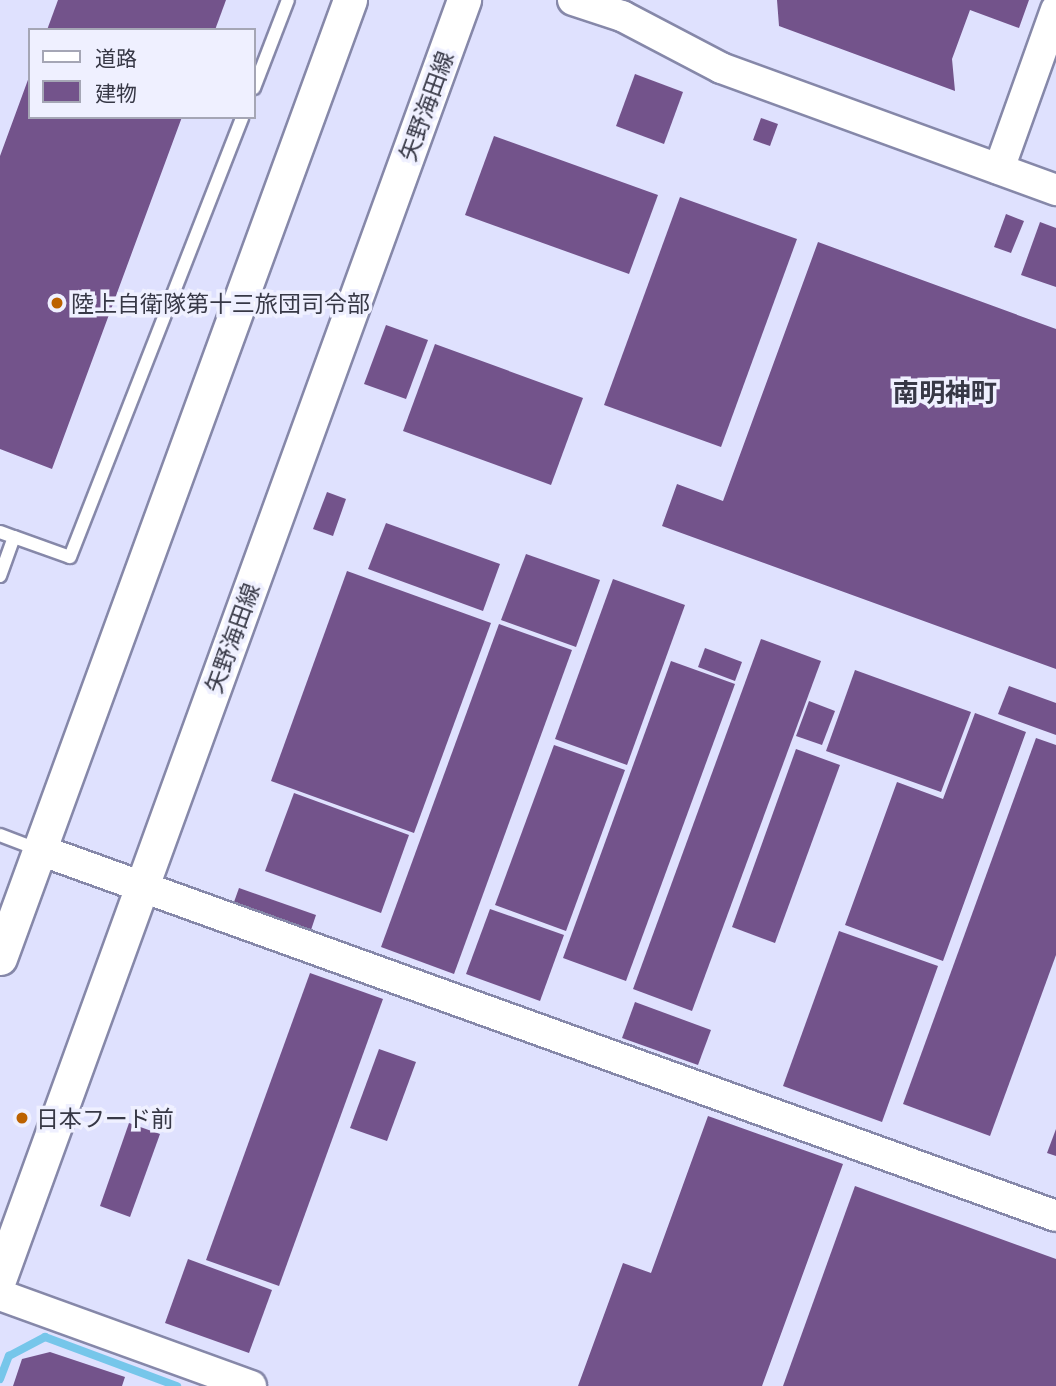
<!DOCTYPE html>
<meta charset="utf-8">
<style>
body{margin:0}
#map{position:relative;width:1056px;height:1386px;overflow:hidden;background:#dfe1fe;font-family:Lato,"Noto Sans JP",sans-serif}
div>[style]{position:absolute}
.stream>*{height:8px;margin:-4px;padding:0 4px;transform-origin:4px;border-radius:4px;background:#76c6ea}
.building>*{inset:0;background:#73538b}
.roads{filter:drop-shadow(2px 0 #8688a9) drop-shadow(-2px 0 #8688a9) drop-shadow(0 2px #8688a9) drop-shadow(0 -2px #8688a9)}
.service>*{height:12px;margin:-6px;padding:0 6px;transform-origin:6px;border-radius:6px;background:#fff}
.tertiary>*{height:30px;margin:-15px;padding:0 15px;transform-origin:15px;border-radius:15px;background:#fff}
.secondary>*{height:33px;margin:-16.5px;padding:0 16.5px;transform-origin:16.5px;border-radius:16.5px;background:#fff}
.dots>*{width:19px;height:19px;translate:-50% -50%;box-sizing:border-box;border:4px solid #eff0ff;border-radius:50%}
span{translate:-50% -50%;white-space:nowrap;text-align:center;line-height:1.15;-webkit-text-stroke:7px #eff0ff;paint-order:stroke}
.street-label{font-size:23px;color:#373846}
.poi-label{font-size:23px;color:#373846}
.left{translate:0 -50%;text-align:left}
.quarter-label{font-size:26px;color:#373846;font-weight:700}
.legend{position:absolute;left:28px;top:28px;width:228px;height:91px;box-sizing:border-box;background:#eff0ff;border:2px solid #a5a6b5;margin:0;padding:9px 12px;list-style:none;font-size:21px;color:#373846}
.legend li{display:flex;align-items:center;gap:14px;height:35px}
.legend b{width:35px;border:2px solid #a5a6b5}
</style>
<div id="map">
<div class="stream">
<i style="left:0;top:1379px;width:25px;rotate:-69deg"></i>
<i style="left:9px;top:1356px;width:41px;rotate:-27.8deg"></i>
<i style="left:45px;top:1337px;width:141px;rotate:20.4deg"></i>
</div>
<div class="building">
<i style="clip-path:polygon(58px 0,226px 0,215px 30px,47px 30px)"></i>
<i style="clip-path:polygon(777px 0,1029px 0,1019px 28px,970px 10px,952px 59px,955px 91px,779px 26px)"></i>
<i style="clip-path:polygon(635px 74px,683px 92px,664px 144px,616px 126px)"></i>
<i style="clip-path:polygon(29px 77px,30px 117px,182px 117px,52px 469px,0 449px,0 156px)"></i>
<i style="clip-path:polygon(761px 118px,778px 124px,770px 146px,753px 140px)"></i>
<i style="clip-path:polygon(494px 136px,658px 195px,629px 274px,465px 215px)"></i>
<i style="clip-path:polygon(680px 197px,797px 239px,721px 447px,604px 405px)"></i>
<i style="clip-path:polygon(1006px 214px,1024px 221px,1011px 253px,994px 247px)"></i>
<i style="clip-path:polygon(1040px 222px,1056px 228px,1056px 287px,1021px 275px)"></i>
<i style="clip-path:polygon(818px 242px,1056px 329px,1056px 669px,662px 526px,677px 484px,723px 501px)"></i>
<i style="clip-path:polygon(386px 325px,428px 340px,406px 399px,364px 384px)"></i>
<i style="clip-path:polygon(435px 344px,583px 398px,551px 485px,403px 431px)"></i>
<i style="clip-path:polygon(327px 492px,346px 499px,333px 536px,313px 529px)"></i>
<i style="clip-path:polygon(386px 523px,500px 564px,483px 611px,368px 569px)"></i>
<i style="clip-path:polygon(526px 554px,600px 580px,576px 647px,501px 620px)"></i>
<i style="clip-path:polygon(347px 571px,491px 623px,414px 833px,271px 781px)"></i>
<i style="clip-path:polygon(613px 579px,685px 605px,627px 765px,555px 739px)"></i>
<i style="clip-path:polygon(499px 624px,572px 650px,454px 974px,381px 947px)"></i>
<i style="clip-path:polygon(761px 639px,821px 661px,692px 1011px,633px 989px)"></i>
<i style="clip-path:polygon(705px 648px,742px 662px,735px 681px,698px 667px)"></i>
<i style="clip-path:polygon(671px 661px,735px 684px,626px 981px,563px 958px)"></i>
<i style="clip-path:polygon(855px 670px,971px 712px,941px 792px,826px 751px)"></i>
<i style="clip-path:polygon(1009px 686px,1056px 703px,1056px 735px,998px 714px)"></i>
<i style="clip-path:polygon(809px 701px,835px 711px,822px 745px,796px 736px)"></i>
<i style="clip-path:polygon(975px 713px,1026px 732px,943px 961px,845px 925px,897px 782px,943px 799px)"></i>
<i style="clip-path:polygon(1036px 738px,1056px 745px,1056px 955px,990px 1136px,903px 1104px)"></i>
<i style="clip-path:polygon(554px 745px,625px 770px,566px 931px,495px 905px)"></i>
<i style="clip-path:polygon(796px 749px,840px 765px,775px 943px,732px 927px)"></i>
<i style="clip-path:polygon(294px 793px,409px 835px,381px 913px,265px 871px)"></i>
<i style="clip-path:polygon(239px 888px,316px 915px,311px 930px,234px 902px)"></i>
<i style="clip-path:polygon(490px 909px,564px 935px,540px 1001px,466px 974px)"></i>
<i style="clip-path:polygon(839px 931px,938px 966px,882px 1122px,783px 1086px)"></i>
<i style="clip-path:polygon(310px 973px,383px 999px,279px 1286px,206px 1260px)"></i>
<i style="clip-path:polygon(635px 1002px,711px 1030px,698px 1065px,622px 1038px)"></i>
<i style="clip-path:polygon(379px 1049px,416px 1062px,387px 1141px,350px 1128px)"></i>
<i style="clip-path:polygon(708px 1116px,843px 1164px,762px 1386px,578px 1386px,623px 1263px,651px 1273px)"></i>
<i style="clip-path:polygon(129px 1123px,160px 1134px,130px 1217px,100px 1206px)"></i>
<i style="clip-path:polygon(1056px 1129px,1056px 1156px,1047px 1153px)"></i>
<i style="clip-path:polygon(855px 1186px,1056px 1259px,1056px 1386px,783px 1386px)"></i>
<i style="clip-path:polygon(188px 1259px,272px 1290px,249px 1353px,165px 1323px)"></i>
<i style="clip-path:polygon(50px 1352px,125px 1377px,122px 1386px,13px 1386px,22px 1359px)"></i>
</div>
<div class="roads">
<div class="service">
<i style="left:254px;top:88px;width:94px;rotate:-68.9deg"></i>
<i style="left:0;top:532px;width:15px;rotate:20deg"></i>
<i style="left:0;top:576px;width:41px;rotate:-70.3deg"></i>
<i style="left:14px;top:537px;width:59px;rotate:19.7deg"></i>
<i style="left:70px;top:557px;width:472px;rotate:-68.6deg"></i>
<i style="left:0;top:835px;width:42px;rotate:21deg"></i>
</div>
<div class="tertiary">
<i style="left:573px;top:0;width:52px;rotate:18.1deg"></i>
<i style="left:622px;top:16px;width:112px;rotate:27.7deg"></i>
<i style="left:721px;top:68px;width:357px;rotate:20deg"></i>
<i style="left:999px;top:169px;width:169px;rotate:-70.3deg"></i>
<i style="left:40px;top:850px;width:1080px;rotate:19.81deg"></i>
<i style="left:0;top:1295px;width:267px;rotate:19.9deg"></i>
</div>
<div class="secondary">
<i style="left:0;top:958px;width:1020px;rotate:-69.93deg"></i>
<i style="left:0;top:1277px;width:1359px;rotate:-70.03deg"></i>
</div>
</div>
<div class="dots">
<i style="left:57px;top:303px;background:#bc6200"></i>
<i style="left:22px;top:1118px;background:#bc6200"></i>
</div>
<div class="street-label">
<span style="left:426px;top:106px;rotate:-70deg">矢野海田線</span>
<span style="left:232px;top:638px;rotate:-70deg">矢野海田線</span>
</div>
<div class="poi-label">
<span class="left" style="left:71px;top:303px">陸上自衛隊第十三旅団司令部</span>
<span class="left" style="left:36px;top:1118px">日本フード前</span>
</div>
<div class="quarter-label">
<span style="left:945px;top:393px">南明神町</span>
</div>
<ul class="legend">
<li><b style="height:9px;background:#fff"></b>道路</li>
<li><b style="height:19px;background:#73538b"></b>建物</li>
</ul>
</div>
